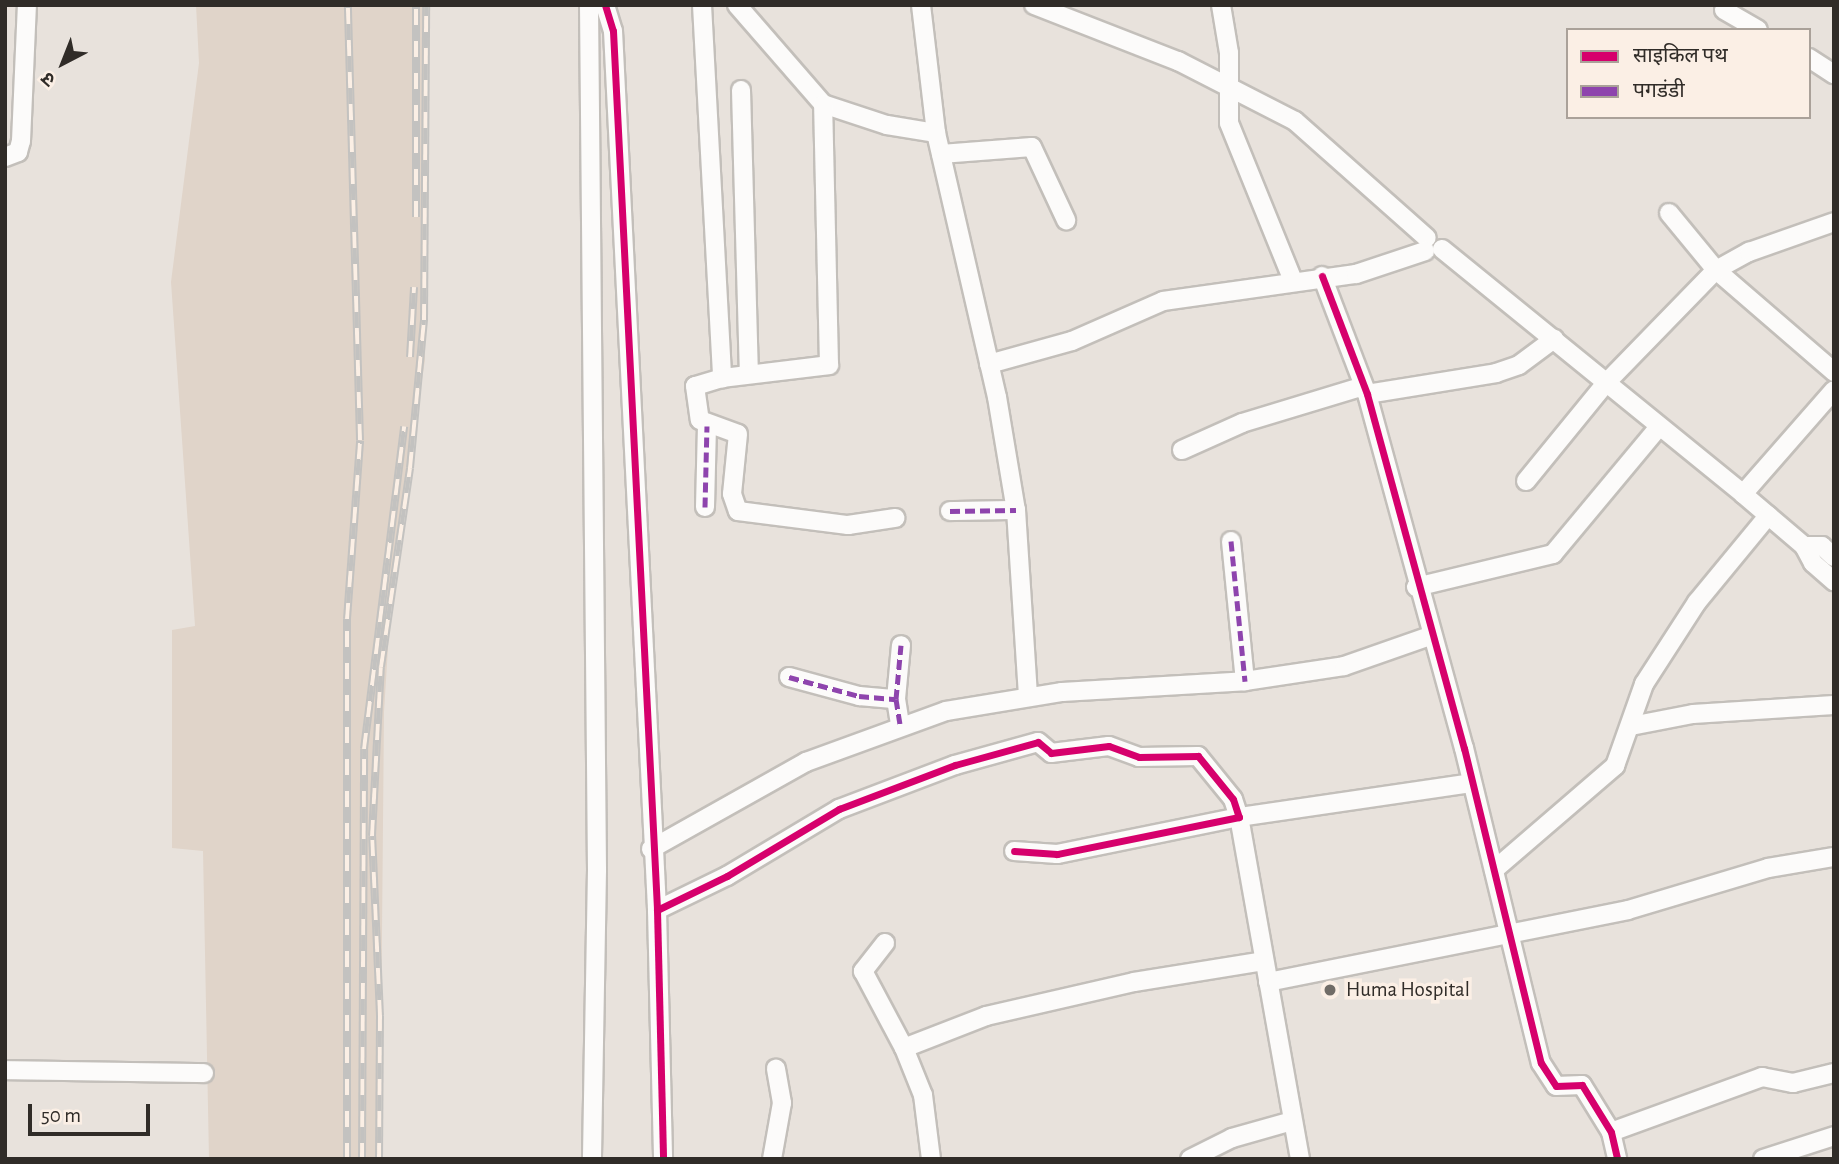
<!DOCTYPE html>
<meta charset="utf-8">
<style>
body{margin:0}
#map{position:relative;width:1839px;height:1164px;overflow:hidden;background:#e8e2dc;font-family:"Alegreya Sans","Noto Sans Devanagari",sans-serif}
div>[style]{position:absolute}
.built>*{inset:0;background:#e0d4c9}
.roads{filter:drop-shadow(2px 0 #c3bfba) drop-shadow(-2px 0 #c3bfba) drop-shadow(0 2px #c3bfba) drop-shadow(0 -2px #c3bfba)}
.minor>*{height:18px;margin:-9px;padding:0 9px;transform-origin:9px;border-radius:9px;background:#fcfbfa}
.rail>*{height:8px;margin-top:-4px;transform-origin:0;background:repeating-linear-gradient(90deg,#fbefe5 0 16px,#c3c2c0 0 32px);box-sizing:border-box;border-block:2px solid #c3c2c0}
.quiet>*{height:5px;margin-top:-2.5px;transform-origin:0;background:repeating-linear-gradient(90deg,#8e44ad 0 10px,transparent 0 15px)}
.cycleway>*{height:7px;margin:-3.5px;padding:0 3.5px;transform-origin:3.5px;border-radius:3.5px;background:#d6006c}
.dots>*{width:19px;height:19px;translate:-50% -50%;box-sizing:border-box;border:4px solid #fbefe5;border-radius:50%}
span{translate:-50% -50%;white-space:nowrap;text-align:center;line-height:1.15;-webkit-text-stroke:7px #fbefe5;paint-order:stroke}
.poi-label{font-size:21px;color:#302c28}
.left{translate:0 -50%;text-align:left}
.frame{position:absolute;inset:0;border:7px solid #302c28;pointer-events:none}
.legend{position:absolute;left:1566px;top:28px;width:245px;height:91px;box-sizing:border-box;background:#fbefe5;border:2px solid #aaa199;margin:0;padding:9px 12px;list-style:none;font-size:21px;color:#302c28}
.legend li{display:flex;align-items:center;gap:14px;height:35px}
.legend b{width:35px;border:2px solid #aaa199}
.north{position:absolute;left:28px;top:28px;width:70px;height:70px;-webkit-text-stroke:5px #fbefe5;paint-order:stroke;rotate:222deg;font-size:19px;font-weight:700;line-height:28px;text-align:center;color:#302c28}
.north::after{content:'';display:block;margin:auto;width:24px;height:32px;background:#302c28;clip-path:polygon(50% 0,100% 100%,50% 72%,0 100%)}
.scale{position:absolute;left:28px;top:1104px;width:122px;height:32px;box-sizing:border-box;border:4px solid #302c28;border-top:0;padding-left:9px;font-size:21px;line-height:24px;white-space:nowrap;color:#302c28;-webkit-text-stroke:5px #fbefe5;paint-order:stroke}
</style>
<div id="map">
<div class="built">
<i style="clip-path:polygon(196px 5px,427px 5px,425px 360px,393px 568px,384px 712px,380px 1159px,209px 1159px,203px 851px,172px 848px,172px 630px,195px 626px,171px 282px,199px 63px)"></i>
</div>
<div class="roads">
<div class="minor">
<i style="left:589px;top:5px;width:865px;rotate:89.47deg"></i>
<i style="left:597px;top:870px;width:289px;rotate:91deg"></i>
<i style="left:605px;top:5px;width:27px;rotate:73deg"></i>
<i style="left:613px;top:31px;width:880px;rotate:87.13deg"></i>
<i style="left:657px;top:910px;width:249px;rotate:88.6deg"></i>
<i style="left:702px;top:5px;width:374px;rotate:86.9deg"></i>
<i style="left:722px;top:378px;width:28px;rotate:163deg"></i>
<i style="left:695px;top:386px;width:34px;rotate:82deg"></i>
<i style="left:700px;top:420px;width:40px;rotate:20.2deg"></i>
<i style="left:738px;top:434px;width:60px;rotate:95.7deg"></i>
<i style="left:732px;top:494px;width:18px;rotate:71deg"></i>
<i style="left:738px;top:511px;width:111px;rotate:7.3deg"></i>
<i style="left:848px;top:525px;width:48px;rotate:-8.5deg"></i>
<i style="left:737px;top:5px;width:131px;rotate:49deg"></i>
<i style="left:823px;top:104px;width:67px;rotate:18.2deg"></i>
<i style="left:887px;top:125px;width:50px;rotate:9.3deg"></i>
<i style="left:921px;top:5px;width:129px;rotate:83.3deg"></i>
<i style="left:936px;top:133px;width:271px;rotate:77deg"></i>
<i style="left:997px;top:397px;width:115px;rotate:80.5deg"></i>
<i style="left:1016px;top:510px;width:187px;rotate:86.3deg"></i>
<i style="left:1034px;top:5px;width:155px;rotate:21.3deg"></i>
<i style="left:1178px;top:61px;width:131px;rotate:27.1deg"></i>
<i style="left:1295px;top:121px;width:176px;rotate:41.6deg"></i>
<i style="left:1221px;top:5px;width:49px;rotate:80.5deg"></i>
<i style="left:1229px;top:53px;width:70px;rotate:90deg"></i>
<i style="left:1229px;top:123px;width:170px;rotate:67.9deg"></i>
<i style="left:1724px;top:10px;width:39px;rotate:30deg"></i>
<i style="left:1809px;top:58px;width:30px;rotate:33deg"></i>
<i style="left:741px;top:90px;width:284px;rotate:88.4deg"></i>
<i style="left:941px;top:154px;width:91px;rotate:-4.4deg"></i>
<i style="left:1032px;top:147px;width:81px;rotate:65deg"></i>
<i style="left:5px;top:157px;width:14px;rotate:-21deg"></i>
<i style="left:18px;top:152px;width:11px;rotate:-75deg"></i>
<i style="left:21px;top:141px;width:136px;rotate:-87.5deg"></i>
<i style="left:1669px;top:213px;width:74px;rotate:50.5deg"></i>
<i style="left:1716px;top:270px;width:156px;rotate:40.8deg"></i>
<i style="left:1442px;top:249px;width:388px;rotate:39.1deg"></i>
<i style="left:1743px;top:494px;width:80px;rotate:40.4deg"></i>
<i style="left:1804px;top:546px;width:19px;rotate:62deg"></i>
<i style="left:1813px;top:563px;width:28px;rotate:41deg"></i>
<i style="left:1322px;top:276px;width:126px;rotate:69.1deg"></i>
<i style="left:1367px;top:394px;width:367px;rotate:74.7deg"></i>
<i style="left:1464px;top:748px;width:324px;rotate:76.3deg"></i>
<i style="left:1541px;top:1063px;width:27px;rotate:57deg"></i>
<i style="left:1556px;top:1086px;width:26px;rotate:-2deg"></i>
<i style="left:1582px;top:1085px;width:55px;rotate:58.3deg"></i>
<i style="left:1611px;top:1132px;width:28px;rotate:77deg"></i>
<i style="left:989px;top:364px;width:86px;rotate:-15.5deg"></i>
<i style="left:1072px;top:341px;width:99px;rotate:-23.7deg"></i>
<i style="left:1163px;top:301px;width:195px;rotate:-8deg"></i>
<i style="left:1356px;top:274px;width:73px;rotate:-18.4deg"></i>
<i style="left:722px;top:378px;width:108px;rotate:-6.9deg"></i>
<i style="left:829px;top:365px;width:261px;rotate:-91.3deg"></i>
<i style="left:1367px;top:394px;width:131px;rotate:-9.2deg"></i>
<i style="left:1496px;top:373px;width:24px;rotate:-19deg"></i>
<i style="left:1519px;top:365px;width:44px;rotate:-36.6deg"></i>
<i style="left:1182px;top:450px;width:66px;rotate:-24.2deg"></i>
<i style="left:1242px;top:423px;width:127px;rotate:-16.9deg"></i>
<i style="left:1526px;top:481px;width:125px;rotate:-50.8deg"></i>
<i style="left:1605px;top:384px;width:159px;rotate:-45.8deg"></i>
<i style="left:1716px;top:270px;width:38px;rotate:-29deg"></i>
<i style="left:1749px;top:252px;width:90px;rotate:-19.4deg"></i>
<i style="left:1743px;top:494px;width:138px;rotate:-48.8deg"></i>
<i style="left:705px;top:507px;width:81px;rotate:-88.6deg"></i>
<i style="left:950px;top:511px;width:66px;rotate:-0.9deg"></i>
<i style="left:1231px;top:541px;width:141px;rotate:84.3deg"></i>
<i style="left:1804px;top:546px;width:18px"></i>
<i style="left:1822px;top:546px;width:16px;rotate:43deg"></i>
<i style="left:1416px;top:587px;width:141px;rotate:-13.5deg"></i>
<i style="left:1553px;top:554px;width:164px;rotate:-50.2deg"></i>
<i style="left:789px;top:677px;width:73px;rotate:15.2deg"></i>
<i style="left:859px;top:696px;width:37px;rotate:5deg"></i>
<i style="left:896px;top:699px;width:25px;rotate:81deg"></i>
<i style="left:896px;top:699px;width:54px;rotate:-84.7deg"></i>
<i style="left:1631px;top:726px;width:63px;rotate:-11deg"></i>
<i style="left:1693px;top:714px;width:141px;rotate:-3.7deg"></i>
<i style="left:651px;top:849px;width:178px;rotate:-29.3deg"></i>
<i style="left:806px;top:762px;width:149px;rotate:-20deg"></i>
<i style="left:946px;top:711px;width:118px;rotate:-9.3deg"></i>
<i style="left:1062px;top:692px;width:183px;rotate:-3.4deg"></i>
<i style="left:1245px;top:681px;width:100px;rotate:-8.6deg"></i>
<i style="left:1344px;top:666px;width:91px;rotate:-19.2deg"></i>
<i style="left:1494px;top:870px;width:160px;rotate:-40.7deg"></i>
<i style="left:1615px;top:766px;width:87px;rotate:-70.5deg"></i>
<i style="left:1644px;top:684px;width:98px;rotate:-57.1deg"></i>
<i style="left:1697px;top:602px;width:112px;rotate:-50.5deg"></i>
<i style="left:657px;top:910px;width:78px;rotate:-25.9deg"></i>
<i style="left:727px;top:876px;width:131px;rotate:-30.9deg"></i>
<i style="left:839px;top:809px;width:124px;rotate:-20.8deg"></i>
<i style="left:955px;top:765px;width:86px;rotate:-15.5deg"></i>
<i style="left:1038px;top:742px;width:17px;rotate:40deg"></i>
<i style="left:1051px;top:753px;width:58px;rotate:-6.9deg"></i>
<i style="left:1109px;top:746px;width:32px;rotate:20deg"></i>
<i style="left:1139px;top:757px;width:59px;rotate:-1deg"></i>
<i style="left:1198px;top:756px;width:55px;rotate:50.9deg"></i>
<i style="left:1233px;top:799px;width:19px;rotate:72deg"></i>
<i style="left:1239px;top:817px;width:186px;rotate:168.5deg"></i>
<i style="left:1057px;top:854px;width:43px;rotate:-176deg"></i>
<i style="left:885px;top:943px;width:36px;rotate:128deg"></i>
<i style="left:863px;top:971px;width:87px;rotate:62deg"></i>
<i style="left:904px;top:1048px;width:88px;rotate:-21.3deg"></i>
<i style="left:986px;top:1016px;width:152px;rotate:-12.9deg"></i>
<i style="left:1134px;top:982px;width:131px;rotate:-9.2deg"></i>
<i style="left:1268px;top:982px;width:367px;rotate:-11.3deg"></i>
<i style="left:1628px;top:910px;width:146px;rotate:-16.7deg"></i>
<i style="left:1768px;top:868px;width:67px;rotate:-9.5deg"></i>
<i style="left:904px;top:1048px;width:51px;rotate:68deg"></i>
<i style="left:923px;top:1095px;width:64px;rotate:82.9deg"></i>
<i style="left:5px;top:1070px;width:199px;rotate:0.9deg"></i>
<i style="left:1611px;top:1132px;width:161px;rotate:-20deg"></i>
<i style="left:1762px;top:1077px;width:32px;rotate:11deg"></i>
<i style="left:1793px;top:1083px;width:42px;rotate:-13.7deg"></i>
<i style="left:772px;top:1159px;width:57px;rotate:-79.9deg"></i>
<i style="left:782px;top:1103px;width:35px;rotate:-100deg"></i>
<i style="left:1190px;top:1159px;width:47px;rotate:-26.6deg"></i>
<i style="left:1232px;top:1138px;width:62px;rotate:-15.8deg"></i>
<i style="left:1300px;top:1159px;width:347px;rotate:-100.1deg"></i>
<i style="left:1239px;top:817px;width:234px;rotate:-8.3deg"></i>
<i style="left:1763px;top:1159px;width:75px;rotate:-17.9deg"></i>
</div>
</div>
<div class="rail">
<i style="left:416px;top:217px;width:212px;rotate:-90deg"></i>
<i style="left:410px;top:357px;width:70px;rotate:-86.7deg"></i>
<i style="left:347px;top:1159px;width:540px;rotate:-90deg"></i>
<i style="left:347px;top:619px;width:179px;rotate:-85.8deg"></i>
<i style="left:360px;top:440px;width:435px;rotate:-91.6deg"></i>
<i style="left:362px;top:1159px;width:410px;rotate:-89.7deg"></i>
<i style="left:364px;top:749px;width:325px;rotate:-82.9deg"></i>
<i style="left:379px;top:1159px;width:143px;rotate:-89.6deg"></i>
<i style="left:380px;top:1016px;width:180px;rotate:-92.5deg"></i>
<i style="left:372px;top:836px;width:169px;rotate:-87deg"></i>
<i style="left:381px;top:667px;width:201px;rotate:-81.7deg"></i>
<i style="left:410px;top:468px;width:149px;rotate:-84.6deg"></i>
<i style="left:424px;top:320px;width:315px;rotate:-89.6deg"></i>
</div>
<div class="quiet">
<i style="left:705px;top:507px;width:81px;rotate:-88.6deg"></i>
<i style="left:950px;top:511px;width:66px;rotate:-0.9deg"></i>
<i style="left:1231px;top:541px;width:141px;rotate:84.3deg"></i>
<i style="left:789px;top:677px;width:73px;rotate:15.2deg"></i>
<i style="left:859px;top:696px;width:37px;rotate:5deg"></i>
<i style="left:896px;top:699px;width:25px;rotate:81deg"></i>
<i style="left:896px;top:699px;width:54px;rotate:-84.7deg"></i>
</div>
<div class="cycleway">
<i style="left:605px;top:5px;width:27px;rotate:73deg"></i>
<i style="left:613px;top:31px;width:880px;rotate:87.13deg"></i>
<i style="left:657px;top:910px;width:249px;rotate:88.6deg"></i>
<i style="left:1322px;top:276px;width:126px;rotate:69.1deg"></i>
<i style="left:1367px;top:394px;width:367px;rotate:74.7deg"></i>
<i style="left:1464px;top:748px;width:324px;rotate:76.3deg"></i>
<i style="left:1541px;top:1063px;width:27px;rotate:57deg"></i>
<i style="left:1556px;top:1086px;width:26px;rotate:-2deg"></i>
<i style="left:1582px;top:1085px;width:55px;rotate:58.3deg"></i>
<i style="left:1611px;top:1132px;width:28px;rotate:77deg"></i>
<i style="left:657px;top:910px;width:78px;rotate:-25.9deg"></i>
<i style="left:727px;top:876px;width:131px;rotate:-30.9deg"></i>
<i style="left:839px;top:809px;width:124px;rotate:-20.8deg"></i>
<i style="left:955px;top:765px;width:86px;rotate:-15.5deg"></i>
<i style="left:1038px;top:742px;width:17px;rotate:40deg"></i>
<i style="left:1051px;top:753px;width:58px;rotate:-6.9deg"></i>
<i style="left:1109px;top:746px;width:32px;rotate:20deg"></i>
<i style="left:1139px;top:757px;width:59px;rotate:-1deg"></i>
<i style="left:1198px;top:756px;width:55px;rotate:50.9deg"></i>
<i style="left:1233px;top:799px;width:19px;rotate:72deg"></i>
<i style="left:1239px;top:817px;width:186px;rotate:168.5deg"></i>
<i style="left:1057px;top:854px;width:43px;rotate:-176deg"></i>
</div>
<div class="dots">
<i style="left:1330px;top:990px;background:#706c67"></i>
</div>
<div class="poi-label">
<span class="left" style="left:1346px;top:990px">Huma Hospital</span>
</div>
<div class="frame"></div>
<ul class="legend">
<li><b style="height:9px;background:#d6006c"></b>साइकिल पथ</li>
<li><b style="height:9px;background:#8e44ad"></b>पगडंडी</li>
</ul>
<div class="north">उ</div>
<div class="scale">50 m</div>
</div>
